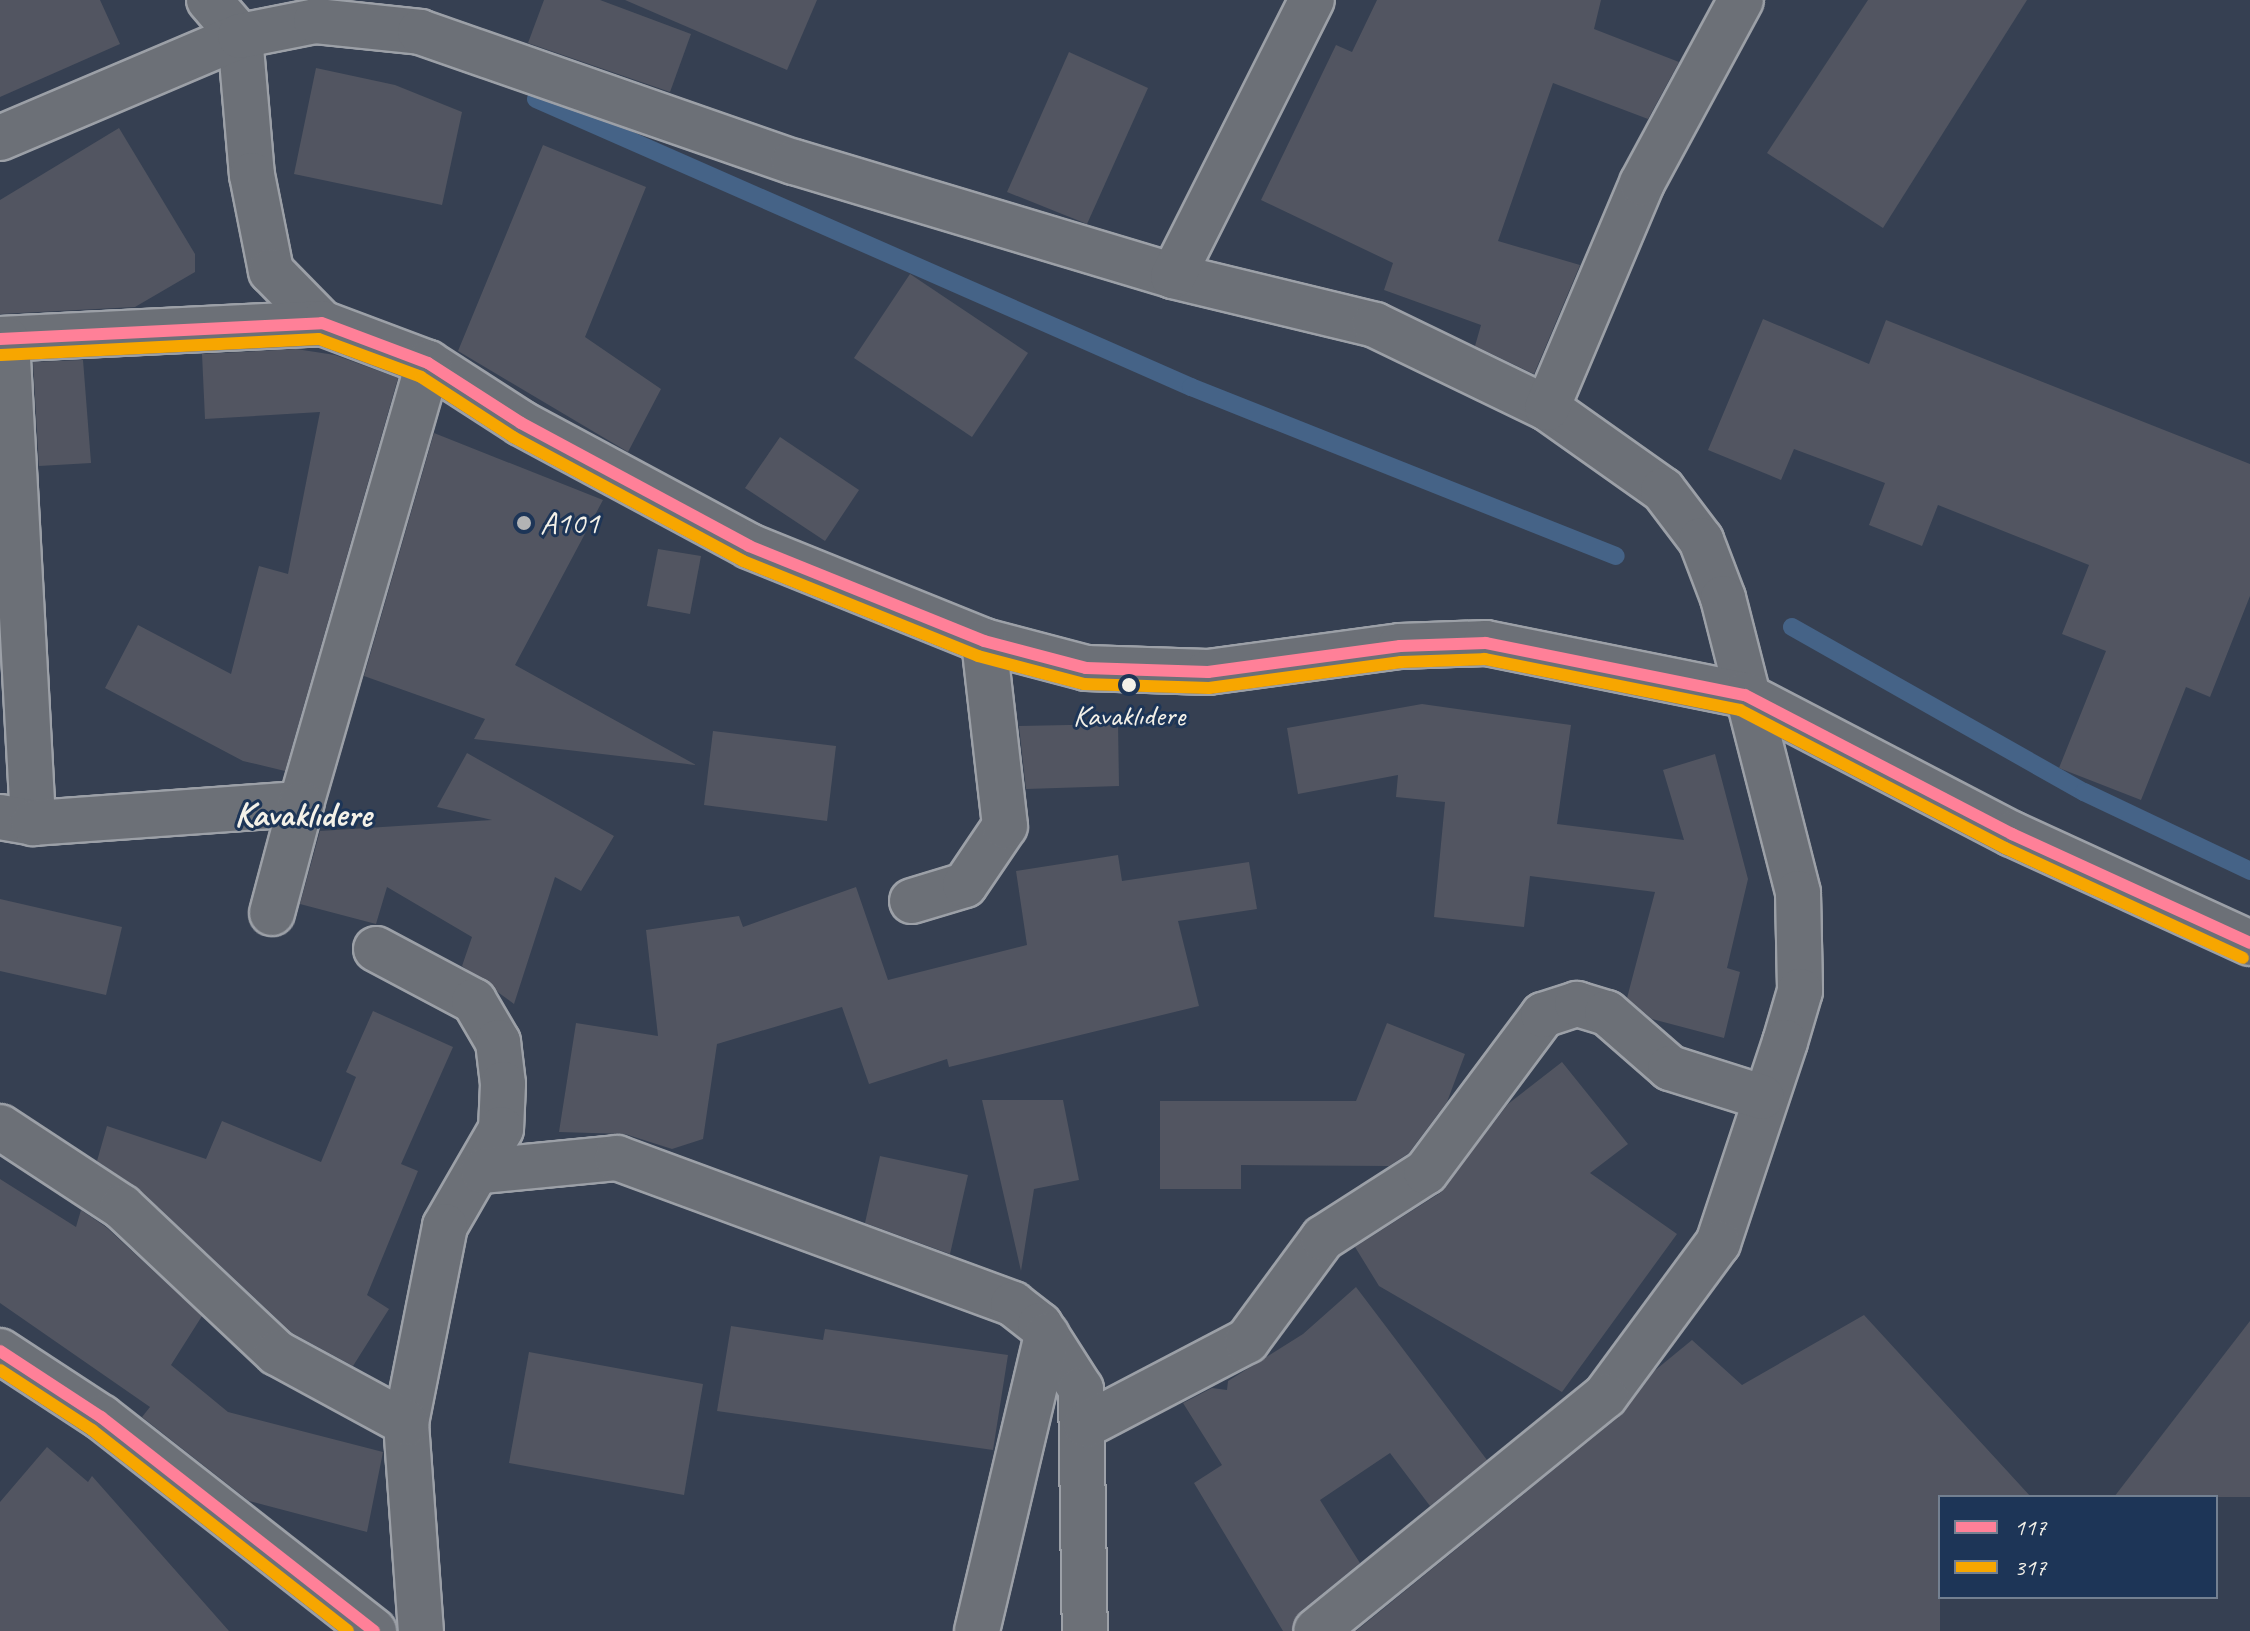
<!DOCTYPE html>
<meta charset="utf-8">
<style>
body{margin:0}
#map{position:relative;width:2250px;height:1631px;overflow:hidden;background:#364052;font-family:Caveat,sans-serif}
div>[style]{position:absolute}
.stream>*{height:18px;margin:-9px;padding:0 9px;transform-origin:9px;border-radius:9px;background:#456387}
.building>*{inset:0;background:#525561}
.roads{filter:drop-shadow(2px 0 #9ca0a7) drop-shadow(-2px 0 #9ca0a7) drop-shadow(0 2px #9ca0a7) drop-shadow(0 -2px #9ca0a7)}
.minor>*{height:44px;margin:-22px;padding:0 22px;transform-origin:22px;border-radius:22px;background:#6c7077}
.bus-1>*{height:12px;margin:-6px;padding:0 6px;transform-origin:6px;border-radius:6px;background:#ff8098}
.bus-2>*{height:12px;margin:-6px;padding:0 6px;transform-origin:6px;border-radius:6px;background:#f7a600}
.dots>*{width:22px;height:22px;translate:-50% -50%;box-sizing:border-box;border:4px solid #1d3557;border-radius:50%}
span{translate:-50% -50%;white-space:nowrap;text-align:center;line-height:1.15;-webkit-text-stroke:6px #1d3557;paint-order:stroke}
.bus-label{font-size:30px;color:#f4f1e8}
.poi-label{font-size:32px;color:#f4f1e8}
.left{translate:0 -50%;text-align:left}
.quarter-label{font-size:36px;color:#f4f1e8;font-weight:700}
.legend{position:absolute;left:1938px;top:1495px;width:280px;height:104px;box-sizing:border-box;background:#1d3557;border:2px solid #738091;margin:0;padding:10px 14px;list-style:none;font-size:24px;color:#f4f1e8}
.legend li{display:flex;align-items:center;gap:16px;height:40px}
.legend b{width:40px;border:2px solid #738091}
</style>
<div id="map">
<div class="stream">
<i style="left:536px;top:99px;width:716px;rotate:23.73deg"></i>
<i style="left:1191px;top:387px;width:457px;rotate:21.7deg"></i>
<i style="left:1792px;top:627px;width:335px;rotate:29.5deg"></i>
<i style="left:2084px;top:792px;width:184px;rotate:25.4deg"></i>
</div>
<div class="building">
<i style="clip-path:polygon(0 0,100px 0,120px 44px,0 97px)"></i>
<i style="clip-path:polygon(544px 0,600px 0,691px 34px,670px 92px,528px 43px)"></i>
<i style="clip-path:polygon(625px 0,817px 0,787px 70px)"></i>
<i style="clip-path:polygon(1377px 0,1601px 0,1594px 29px,1679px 62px,1648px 119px,1553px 83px,1498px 241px,1580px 265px,1534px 374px,1475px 346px,1481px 325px,1384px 290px,1393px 263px,1261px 200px,1336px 45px,1352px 52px)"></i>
<i style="clip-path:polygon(1868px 0,2027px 0,1883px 228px,1767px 153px)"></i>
<i style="clip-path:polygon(1069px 52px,1148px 88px,1087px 224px,1007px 192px)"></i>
<i style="clip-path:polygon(316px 68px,395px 85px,462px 112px,442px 205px,294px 174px)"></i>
<i style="clip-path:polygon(119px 128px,195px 254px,195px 272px,135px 307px,0 314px,0 200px)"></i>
<i style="clip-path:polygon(543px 145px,646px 187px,585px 337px,661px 389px,628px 452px,458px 351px)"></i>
<i style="clip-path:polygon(910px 274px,1028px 353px,972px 437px,854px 358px)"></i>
<i style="clip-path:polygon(1763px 319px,1869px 364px,1886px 320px,2250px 464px,2250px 596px,2210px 697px,2186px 687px,2141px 800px,2059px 768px,2106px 651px,2062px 634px,2089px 565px,1938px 505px,1922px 546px,1869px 525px,1885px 483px,1794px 449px,1781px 480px,1708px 450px)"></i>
<i style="clip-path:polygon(296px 349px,335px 355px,398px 378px,285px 771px,243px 761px,105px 688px,138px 625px,231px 674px,259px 566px,288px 574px,320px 412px,205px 419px,202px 354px)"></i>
<i style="clip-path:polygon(83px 360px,91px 463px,39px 466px,33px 362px)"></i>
<i style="clip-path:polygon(434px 433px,603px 500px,515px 665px,696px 765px,474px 739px,485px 719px,364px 676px)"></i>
<i style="clip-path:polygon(780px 437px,859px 490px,825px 541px,745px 488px)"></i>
<i style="clip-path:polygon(658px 549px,701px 556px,690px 614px,647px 606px)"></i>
<i style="clip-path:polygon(1422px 704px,1571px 725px,1557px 824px,1684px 840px,1663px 770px,1715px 754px,1748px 879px,1727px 968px,1740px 972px,1724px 1038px,1652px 1019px,1627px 998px,1655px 892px,1530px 876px,1524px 927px,1434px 917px,1445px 802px,1396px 797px,1398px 775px,1298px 794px,1287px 728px)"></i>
<i style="clip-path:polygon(1118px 724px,1119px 786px,1026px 789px,1019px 726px)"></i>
<i style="clip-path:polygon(713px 731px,836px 746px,827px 821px,704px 805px)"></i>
<i style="clip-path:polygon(467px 753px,614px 836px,581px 891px,555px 877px,514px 1004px,462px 966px,472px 937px,387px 887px,376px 924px,300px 904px,320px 831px,492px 820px,437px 807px)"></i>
<i style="clip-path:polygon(1118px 855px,1122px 881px,1249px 862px,1257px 909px,1178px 921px,1199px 1006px,949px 1067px,947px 1059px,869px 1084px,842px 1007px,717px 1044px,703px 1139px,672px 1149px,625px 1134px,559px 1132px,576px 1023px,658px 1036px,646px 930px,739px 916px,743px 927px,856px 887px,888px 980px,1027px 945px,1016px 871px)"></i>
<i style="clip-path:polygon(0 899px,122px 927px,106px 995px,0 971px)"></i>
<i style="clip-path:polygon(373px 1011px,453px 1047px,401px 1164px,418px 1171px,367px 1295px,389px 1309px,353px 1366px,292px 1333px,139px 1189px,97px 1161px,107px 1126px,206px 1159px,222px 1121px,321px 1162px,356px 1077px,346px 1072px)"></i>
<i style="clip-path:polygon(1387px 1023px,1465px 1054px,1447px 1102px,1409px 1153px,1389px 1166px,1241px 1165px,1241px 1189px,1160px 1189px,1160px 1101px,1356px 1101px)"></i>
<i style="clip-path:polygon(1562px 1062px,1628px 1144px,1590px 1173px,1677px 1234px,1562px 1392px,1379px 1286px,1355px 1247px,1440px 1193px,1508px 1104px)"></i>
<i style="clip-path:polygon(982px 1100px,1063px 1100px,1079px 1180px,1034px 1189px,1021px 1271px)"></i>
<i style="clip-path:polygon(880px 1156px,968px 1175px,950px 1254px,865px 1223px)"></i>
<i style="clip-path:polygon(0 1179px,76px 1227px,81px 1210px,106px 1227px,202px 1316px,171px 1365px,228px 1412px,383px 1452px,367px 1532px,249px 1501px,142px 1417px,150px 1407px,0 1303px)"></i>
<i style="clip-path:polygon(1356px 1287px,1487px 1460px,1430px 1506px,1390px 1453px,1320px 1500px,1360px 1563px,1300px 1612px,1292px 1631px,1283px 1631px,1194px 1483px,1222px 1465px,1183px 1403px,1212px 1388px,1227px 1390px,1228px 1381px,1303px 1334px)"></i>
<i style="clip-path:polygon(1864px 1315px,2031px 1497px,1940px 1497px,1940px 1631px,1356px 1631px,1621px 1415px,1653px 1372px,1692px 1340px,1742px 1385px)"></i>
<i style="clip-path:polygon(2250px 1321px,2250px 1497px,2114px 1497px)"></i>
<i style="clip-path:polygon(731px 1326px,823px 1340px,825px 1329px,1008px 1355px,993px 1450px,717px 1411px)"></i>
<i style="clip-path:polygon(529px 1352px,703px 1384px,684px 1495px,509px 1463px)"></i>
<i style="clip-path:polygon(47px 1447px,88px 1482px,92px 1476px,229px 1631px,0 1631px,0 1502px)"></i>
</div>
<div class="roads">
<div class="minor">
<i style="left:209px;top:0;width:48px;rotate:49.3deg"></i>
<i style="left:240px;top:36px;width:140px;rotate:85.1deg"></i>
<i style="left:252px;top:175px;width:98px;rotate:78.8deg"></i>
<i style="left:271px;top:271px;width:73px;rotate:45.6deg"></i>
<i style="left:0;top:138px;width:261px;rotate:-23deg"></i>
<i style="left:240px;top:36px;width:77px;rotate:-11.2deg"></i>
<i style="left:316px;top:21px;width:105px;rotate:6deg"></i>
<i style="left:420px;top:32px;width:396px;rotate:19.2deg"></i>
<i style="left:794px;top:162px;width:396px;rotate:16.7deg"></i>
<i style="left:1173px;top:276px;width:208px;rotate:13.6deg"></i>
<i style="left:1375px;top:325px;width:191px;rotate:25.8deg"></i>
<i style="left:1547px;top:408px;width:142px;rotate:35.3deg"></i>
<i style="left:1663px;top:490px;width:63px;rotate:52.8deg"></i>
<i style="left:1701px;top:540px;width:62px;rotate:69.2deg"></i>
<i style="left:1723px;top:598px;width:304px;rotate:75.7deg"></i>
<i style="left:1798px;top:893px;width:98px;rotate:88.8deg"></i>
<i style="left:1800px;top:991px;width:53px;rotate:106.4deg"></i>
<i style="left:1785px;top:1042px;width:212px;rotate:108.4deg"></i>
<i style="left:1718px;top:1243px;width:190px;rotate:126.4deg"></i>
<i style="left:1605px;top:1396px;width:372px;rotate:140.9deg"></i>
<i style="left:1173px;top:276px;width:309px;rotate:-63.3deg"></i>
<i style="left:0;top:339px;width:322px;rotate:-2.8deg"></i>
<i style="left:322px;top:323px;width:113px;rotate:20.7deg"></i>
<i style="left:428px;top:363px;width:111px;rotate:32.8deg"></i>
<i style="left:521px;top:423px;width:259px;rotate:28.3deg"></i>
<i style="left:749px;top:546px;width:253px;rotate:22deg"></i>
<i style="left:984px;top:641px;width:106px;rotate:14.8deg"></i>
<i style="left:1086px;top:668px;width:122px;rotate:1.9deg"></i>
<i style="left:1208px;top:672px;width:194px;rotate:-7.7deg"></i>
<i style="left:1400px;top:646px;width:86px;rotate:-2deg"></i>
<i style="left:1486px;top:643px;width:264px;rotate:11.4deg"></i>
<i style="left:1745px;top:695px;width:301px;rotate:27.5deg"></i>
<i style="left:2012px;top:834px;width:262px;rotate:24.6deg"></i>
<i style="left:7px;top:340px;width:484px;rotate:86.9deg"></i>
<i style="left:1547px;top:408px;width:244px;rotate:-67.1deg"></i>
<i style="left:1642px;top:183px;width:208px;rotate:-61.6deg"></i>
<i style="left:0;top:817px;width:34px;rotate:10deg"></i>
<i style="left:33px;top:823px;width:269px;rotate:-4.1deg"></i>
<i style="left:301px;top:804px;width:459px;rotate:-73.9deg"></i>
<i style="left:912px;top:901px;width:55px;rotate:-16.8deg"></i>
<i style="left:965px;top:885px;width:71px;rotate:-55.9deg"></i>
<i style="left:1005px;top:826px;width:186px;rotate:-96.5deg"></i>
<i style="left:272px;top:913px;width:113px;rotate:-75.1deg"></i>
<i style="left:376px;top:949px;width:111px;rotate:28deg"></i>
<i style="left:474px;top:1001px;width:48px;rotate:59.7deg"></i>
<i style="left:498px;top:1042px;width:42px;rotate:83.2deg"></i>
<i style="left:503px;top:1084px;width:45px;rotate:92.5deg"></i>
<i style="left:501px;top:1129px;width:112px;rotate:120deg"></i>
<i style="left:445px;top:1226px;width:201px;rotate:101.2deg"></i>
<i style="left:406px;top:1423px;width:209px;rotate:85.9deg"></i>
<i style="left:0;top:1127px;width:146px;rotate:33.3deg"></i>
<i style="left:122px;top:1207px;width:213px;rotate:43.3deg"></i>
<i style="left:277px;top:1353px;width:147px;rotate:28.5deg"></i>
<i style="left:483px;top:1171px;width:135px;rotate:-5.5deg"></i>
<i style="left:617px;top:1158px;width:422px;rotate:20.2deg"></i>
<i style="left:1013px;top:1304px;width:34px;rotate:38deg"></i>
<i style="left:1040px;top:1325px;width:76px;rotate:57.4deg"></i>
<i style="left:1081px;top:1389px;width:242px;rotate:89.1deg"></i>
<i style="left:0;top:1351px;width:121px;rotate:33.2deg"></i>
<i style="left:101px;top:1417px;width:347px;rotate:38.1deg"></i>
<i style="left:1086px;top:1425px;width:182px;rotate:-27.6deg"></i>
<i style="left:1247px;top:1341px;width:128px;rotate:-53.6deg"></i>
<i style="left:1323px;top:1238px;width:122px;rotate:-32.7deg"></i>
<i style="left:1426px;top:1172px;width:196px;rotate:-53.3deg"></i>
<i style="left:1543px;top:1015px;width:36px;rotate:-18deg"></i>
<i style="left:1577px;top:1004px;width:31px;rotate:17deg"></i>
<i style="left:1607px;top:1013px;width:84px;rotate:41.1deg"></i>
<i style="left:1670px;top:1068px;width:96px;rotate:17.5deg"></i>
<i style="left:977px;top:1631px;width:304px;rotate:-76.7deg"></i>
</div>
</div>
<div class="bus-1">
<i style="left:0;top:339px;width:322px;rotate:-2.8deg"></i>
<i style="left:322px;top:323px;width:113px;rotate:20.7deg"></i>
<i style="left:428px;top:363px;width:111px;rotate:32.8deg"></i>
<i style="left:521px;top:423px;width:259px;rotate:28.3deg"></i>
<i style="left:749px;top:546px;width:253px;rotate:22deg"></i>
<i style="left:984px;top:641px;width:106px;rotate:14.8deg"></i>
<i style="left:1086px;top:668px;width:122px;rotate:1.9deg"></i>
<i style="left:1208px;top:672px;width:194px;rotate:-7.7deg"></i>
<i style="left:1400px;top:646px;width:86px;rotate:-2deg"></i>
<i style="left:1486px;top:643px;width:264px;rotate:11.4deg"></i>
<i style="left:1745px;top:695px;width:301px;rotate:27.5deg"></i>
<i style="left:2012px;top:834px;width:262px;rotate:24.6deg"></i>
<i style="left:0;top:1351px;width:121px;rotate:33.2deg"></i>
<i style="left:101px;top:1417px;width:347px;rotate:38.1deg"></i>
</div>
<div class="bus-2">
<i style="left:1px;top:355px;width:318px;rotate:-2.9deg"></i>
<i style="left:319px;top:339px;width:109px;rotate:20.4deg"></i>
<i style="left:421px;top:377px;width:110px;rotate:33.1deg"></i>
<i style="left:513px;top:437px;width:261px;rotate:28.3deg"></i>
<i style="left:743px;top:561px;width:253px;rotate:22deg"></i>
<i style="left:978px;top:656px;width:110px;rotate:14.8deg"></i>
<i style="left:1084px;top:684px;width:125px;rotate:1.8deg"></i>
<i style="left:1209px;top:688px;width:194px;rotate:-7.7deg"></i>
<i style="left:1401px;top:662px;width:84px;rotate:-2deg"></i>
<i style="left:1485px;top:659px;width:260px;rotate:11.3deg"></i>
<i style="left:1740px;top:710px;width:299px;rotate:27.5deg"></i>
<i style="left:2005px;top:848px;width:262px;rotate:24.8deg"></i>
<i style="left:0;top:1370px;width:110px;rotate:33.1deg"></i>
<i style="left:92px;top:1430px;width:325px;rotate:38.1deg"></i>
</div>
<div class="dots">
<i style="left:524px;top:523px;background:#b2b3b4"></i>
<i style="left:1129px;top:685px;background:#f4f1e8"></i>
</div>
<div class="bus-label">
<span style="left:1129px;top:715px">Kavaklıdere</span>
</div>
<div class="poi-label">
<span class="left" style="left:540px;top:523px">A101</span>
</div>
<div class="quarter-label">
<span style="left:303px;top:815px">Kavaklıdere</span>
</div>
<ul class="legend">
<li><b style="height:10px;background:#ff8098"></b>117</li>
<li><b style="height:10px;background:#f7a600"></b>317</li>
</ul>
</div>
